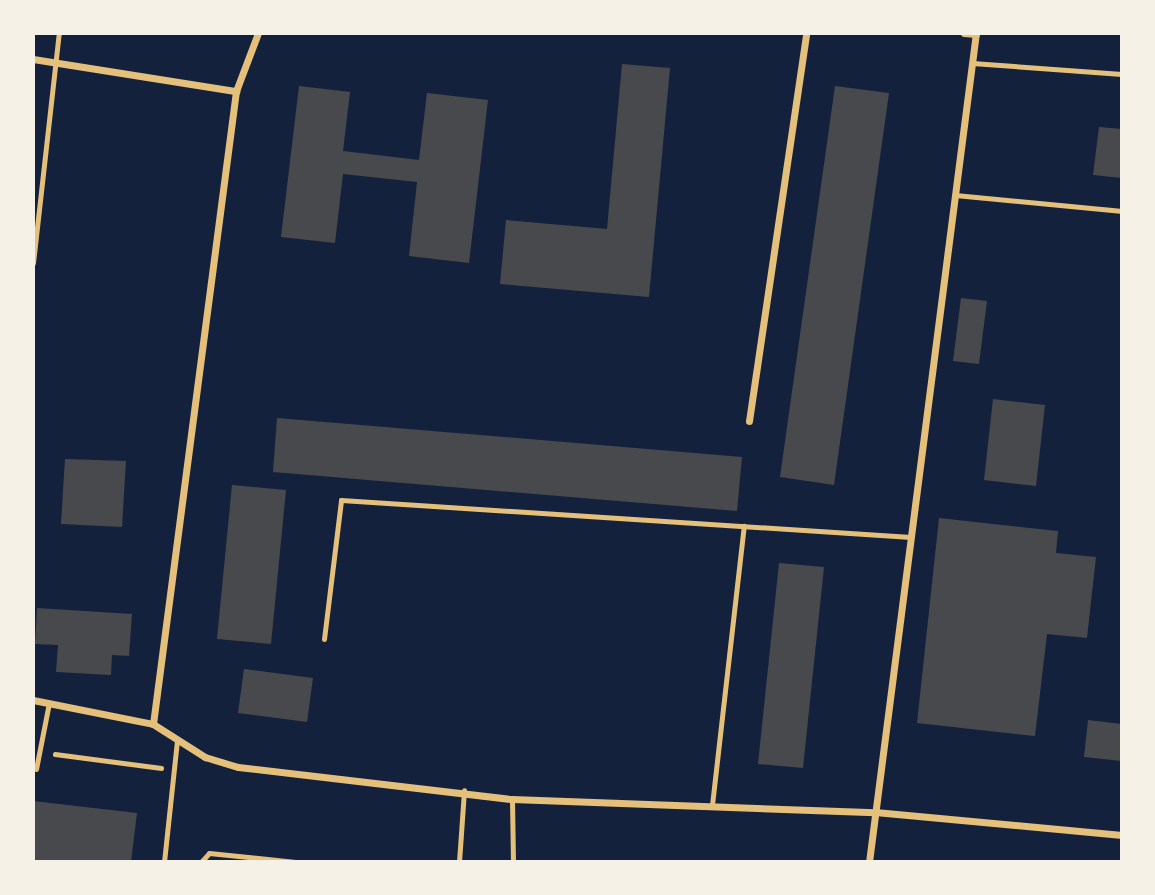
<!DOCTYPE html>
<style>
body{margin:0}
#map{position:relative;width:1155px;height:895px;overflow:hidden;background:#14213d;font-family:"Roboto Condensed",sans-serif}
div>[style]{position:absolute}
.building>*{inset:0;background:#48494c}
.path>*{height:4.5px;margin:-2.25px;padding:0 2.25px;transform-origin:2.25px;border-radius:2.25px;background:#e5c07b}
.service>*{height:5px;margin:-2.5px;padding:0 2.5px;transform-origin:2.5px;border-radius:2.5px;background:#e5c07b}
.minor>*{height:7px;margin:-3.5px;padding:0 3.5px;transform-origin:3.5px;border-radius:3.5px;background:#e5c07b}
span{translate:-50% -50%;white-space:nowrap;text-align:center;line-height:1.15;-webkit-text-stroke:5px #f6f1e7;paint-order:stroke}
.frame{position:absolute;inset:0;border:35px solid #f6f1e7;pointer-events:none}
</style>
<div id="map">
<div class="building">
<i style="clip-path:polygon(622px 64px,670px 68px,649px 297px,500px 284px,506px 220px,607px 229px)"></i>
<i style="clip-path:polygon(299px 86px,350px 92px,343px 151px,419px 160px,427px 93px,488px 100px,469px 263px,409px 256px,417px 182px,343px 174px,335px 243px,281px 237px)"></i>
<i style="clip-path:polygon(835px 86px,889px 93px,834px 485px,780px 477px)"></i>
<i style="clip-path:polygon(1099px 127px,1122px 129px,1122px 178px,1093px 175px)"></i>
<i style="clip-path:polygon(961px 298px,987px 301px,979px 364px,953px 361px)"></i>
<i style="clip-path:polygon(993px 399px,1045px 405px,1036px 486px,984px 480px)"></i>
<i style="clip-path:polygon(277px 418px,742px 457px,737px 511px,273px 472px)"></i>
<i style="clip-path:polygon(65px 459px,126px 461px,122px 527px,61px 524px)"></i>
<i style="clip-path:polygon(232px 485px,286px 490px,271px 644px,217px 639px)"></i>
<i style="clip-path:polygon(939px 518px,1058px 531px,1056px 553px,1096px 557px,1087px 638px,1047px 634px,1035px 736px,917px 723px)"></i>
<i style="clip-path:polygon(779px 563px,824px 567px,803px 768px,758px 764px)"></i>
<i style="clip-path:polygon(37px 608px,132px 614px,129px 656px,112px 655px,111px 675px,56px 672px,58px 645px,35px 644px)"></i>
<i style="clip-path:polygon(244px 669px,313px 678px,307px 722px,238px 713px)"></i>
<i style="clip-path:polygon(1088px 720px,1122px 724px,1122px 761px,1084px 757px)"></i>
<i style="clip-path:polygon(33px 801px,137px 813px,131px 862px,33px 862px)"></i>
</div>
<div class="path">
<i style="left:55px;top:754px;width:107px;rotate:7.5deg"></i>
</div>
<div class="service">
<i style="left:972px;top:63px;width:150px;rotate:4.2deg"></i>
<i style="left:955px;top:195px;width:168px;rotate:5.5deg"></i>
<i style="left:33px;top:263px;width:231px;rotate:-83.6deg"></i>
<i style="left:324px;top:639px;width:140px;rotate:-83deg"></i>
<i style="left:341px;top:500px;width:571px;rotate:3.71deg"></i>
<i style="left:36px;top:769px;width:67px;rotate:-78.9deg"></i>
<i style="left:512px;top:799px;width:63px;rotate:89.1deg"></i>
<i style="left:712px;top:805px;width:281px;rotate:-83.5deg"></i>
<i style="left:164px;top:862px;width:122px;rotate:-83.9deg"></i>
<i style="left:201px;top:862px;width:12px;rotate:-48deg"></i>
<i style="left:209px;top:853px;width:87px;rotate:5.9deg"></i>
<i style="left:459px;top:862px;width:72px;rotate:-86deg"></i>
</div>
<div class="minor">
<i style="left:964px;top:33px;width:12px;rotate:5deg"></i>
<i style="left:33px;top:59px;width:206px;rotate:9deg"></i>
<i style="left:749px;top:421px;width:392px;rotate:-81.6deg"></i>
<i style="left:33px;top:700px;width:122px;rotate:11.3deg"></i>
<i style="left:153px;top:724px;width:62px;rotate:32.4deg"></i>
<i style="left:205px;top:757px;width:34px;rotate:17deg"></i>
<i style="left:238px;top:767px;width:276px;rotate:6.7deg"></i>
<i style="left:512px;top:799px;width:363px;rotate:2.1deg"></i>
<i style="left:875px;top:812px;width:248px;rotate:5.3deg"></i>
<i style="left:153px;top:724px;width:638px;rotate:-82.53deg"></i>
<i style="left:236px;top:91px;width:62px;rotate:-69.2deg"></i>
<i style="left:869px;top:862px;width:836px;rotate:-82.65deg"></i>
</div>
<div class="frame"></div>
</div>
